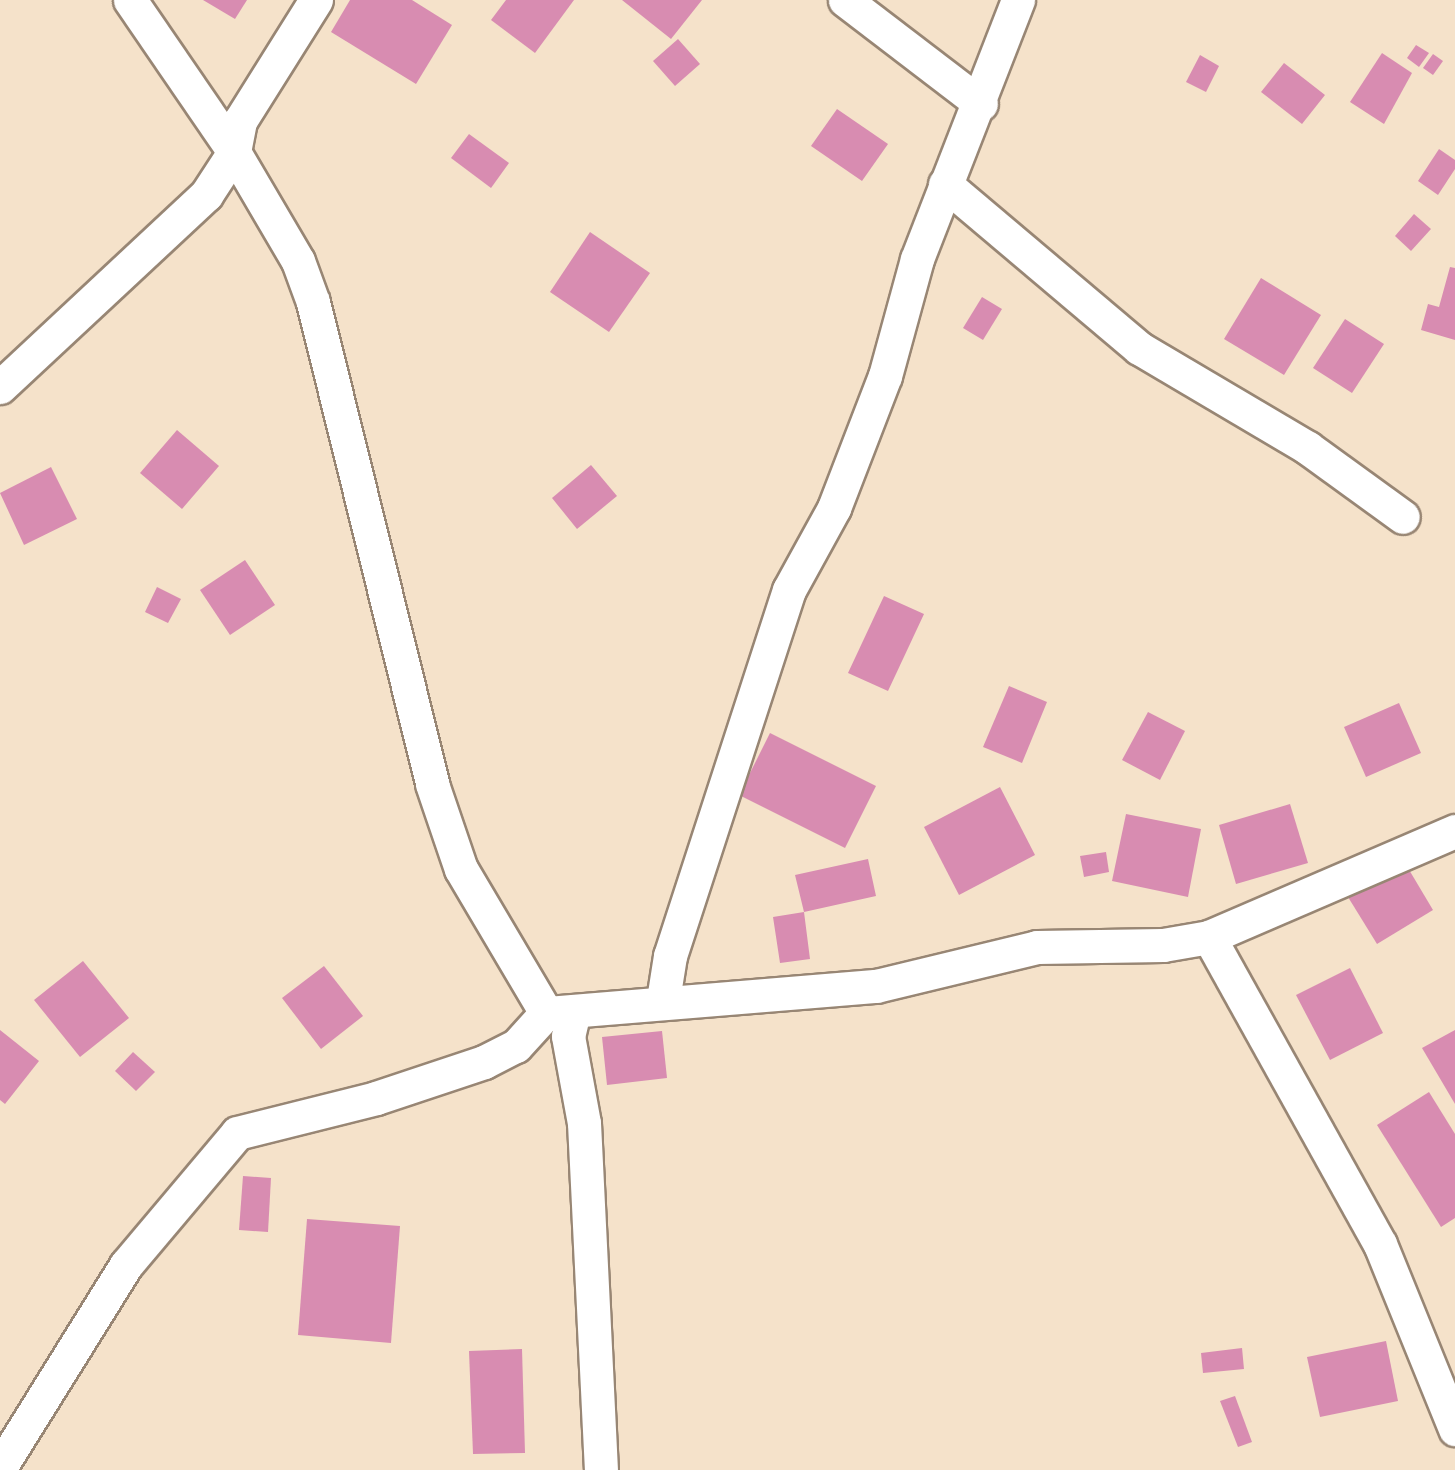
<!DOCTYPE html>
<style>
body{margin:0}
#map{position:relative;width:1455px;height:1470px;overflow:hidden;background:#f5e2ca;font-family:Vollkorn,serif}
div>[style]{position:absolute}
.building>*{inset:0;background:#d88cb1}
.roads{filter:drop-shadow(2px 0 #988674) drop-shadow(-2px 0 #988674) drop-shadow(0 2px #988674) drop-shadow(0 -2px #988674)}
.minor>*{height:33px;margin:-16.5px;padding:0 16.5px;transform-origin:16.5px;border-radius:16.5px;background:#fff}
span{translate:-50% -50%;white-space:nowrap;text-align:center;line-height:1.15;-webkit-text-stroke:6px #f7f3e8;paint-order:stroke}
</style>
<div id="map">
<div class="building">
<i style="clip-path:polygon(203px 0,247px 0,235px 19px)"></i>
<i style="clip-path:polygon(350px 0,412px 0,452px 25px,416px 84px,331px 32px)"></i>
<i style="clip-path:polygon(506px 0,574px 0,535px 53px,491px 20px)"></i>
<i style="clip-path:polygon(622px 0,702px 0,671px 39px)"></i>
<i style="clip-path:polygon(678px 39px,700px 64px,675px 86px,653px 61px)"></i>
<i style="clip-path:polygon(1416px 45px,1429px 53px,1419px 67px,1407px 58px)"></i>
<i style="clip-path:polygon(1382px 53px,1412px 73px,1384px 124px,1350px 102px)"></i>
<i style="clip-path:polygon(1433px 54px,1443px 61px,1433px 75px,1423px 68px)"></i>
<i style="clip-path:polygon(1200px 55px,1219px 66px,1206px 92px,1186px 82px)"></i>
<i style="clip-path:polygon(1284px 63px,1325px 95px,1302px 124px,1261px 92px)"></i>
<i style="clip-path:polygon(837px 109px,888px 144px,862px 181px,811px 146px)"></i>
<i style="clip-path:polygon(469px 134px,509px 163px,491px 188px,451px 158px)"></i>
<i style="clip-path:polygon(1439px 149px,1455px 160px,1455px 169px,1438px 195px,1418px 181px)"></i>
<i style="clip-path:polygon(1414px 214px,1431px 229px,1411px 251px,1395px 236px)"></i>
<i style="clip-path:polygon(590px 232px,650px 273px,609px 332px,550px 292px)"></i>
<i style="clip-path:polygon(1450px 267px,1455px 268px,1455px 340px,1421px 330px,1428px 304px,1439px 307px)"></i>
<i style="clip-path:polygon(1261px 278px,1321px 315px,1284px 375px,1224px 339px)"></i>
<i style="clip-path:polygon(982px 297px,1002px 309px,983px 340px,963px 328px)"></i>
<i style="clip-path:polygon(1345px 319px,1384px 344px,1352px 393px,1313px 368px)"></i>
<i style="clip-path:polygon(177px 430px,219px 466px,182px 509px,140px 473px)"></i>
<i style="clip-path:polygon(591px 465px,617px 496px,577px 529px,552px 498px)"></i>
<i style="clip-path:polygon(51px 467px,77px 519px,24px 545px,0 493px)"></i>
<i style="clip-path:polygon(245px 560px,275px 605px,230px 635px,200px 590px)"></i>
<i style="clip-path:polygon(157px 587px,181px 599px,168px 623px,145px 612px)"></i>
<i style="clip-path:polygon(884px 596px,924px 614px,888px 691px,848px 673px)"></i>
<i style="clip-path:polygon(1009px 686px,1047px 702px,1022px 763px,983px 747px)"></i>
<i style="clip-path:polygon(1399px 703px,1421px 753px,1366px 777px,1344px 727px)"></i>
<i style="clip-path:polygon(1148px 712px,1185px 731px,1160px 780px,1122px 760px)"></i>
<i style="clip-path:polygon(770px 733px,876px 786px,845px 848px,739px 795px)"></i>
<i style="clip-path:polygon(1000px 787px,1035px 855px,959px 895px,924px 827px)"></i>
<i style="clip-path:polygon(1290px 804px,1308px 863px,1236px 884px,1219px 825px)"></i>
<i style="clip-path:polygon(1126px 814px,1201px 829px,1188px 897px,1112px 881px)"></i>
<i style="clip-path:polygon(1106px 852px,1109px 872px,1084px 877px,1080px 856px)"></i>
<i style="clip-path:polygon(868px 859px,876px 896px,804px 912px,810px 959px,780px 963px,773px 917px,804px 912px,795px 875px)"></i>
<i style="clip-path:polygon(1405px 863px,1433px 910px,1377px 944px,1348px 897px)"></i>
<i style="clip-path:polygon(83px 961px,129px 1018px,80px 1057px,34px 1000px)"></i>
<i style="clip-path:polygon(324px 966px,363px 1016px,321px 1049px,282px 998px)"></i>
<i style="clip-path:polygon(1350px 968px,1383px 1033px,1330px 1060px,1296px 995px)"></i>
<i style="clip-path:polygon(0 1030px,39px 1061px,5px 1104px,0 1100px)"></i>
<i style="clip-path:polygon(1455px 1030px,1455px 1104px,1422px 1048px)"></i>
<i style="clip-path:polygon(662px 1031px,667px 1078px,607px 1085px,602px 1037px)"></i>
<i style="clip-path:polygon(133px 1052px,155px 1072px,136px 1091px,115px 1071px)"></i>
<i style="clip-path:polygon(1429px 1092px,1455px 1134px,1455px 1218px,1441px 1227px,1377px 1125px)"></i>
<i style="clip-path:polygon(243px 1176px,271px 1178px,268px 1232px,239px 1230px)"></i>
<i style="clip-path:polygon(307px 1219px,400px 1226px,391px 1343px,298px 1335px)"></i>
<i style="clip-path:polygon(1386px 1341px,1398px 1401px,1320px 1417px,1307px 1357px)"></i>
<i style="clip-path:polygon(1242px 1348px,1244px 1369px,1203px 1373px,1201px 1353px)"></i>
<i style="clip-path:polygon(522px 1349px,525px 1453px,473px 1454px,469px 1351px)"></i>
<i style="clip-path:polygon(1235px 1396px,1252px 1442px,1238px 1447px,1220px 1401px)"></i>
</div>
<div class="roads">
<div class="minor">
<i style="left:130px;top:0;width:184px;rotate:55.6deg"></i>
<i style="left:234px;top:152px;width:126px;rotate:59.6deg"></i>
<i style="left:298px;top:261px;width:44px;rotate:69.9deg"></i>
<i style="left:313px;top:302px;width:496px;rotate:76.1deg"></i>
<i style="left:432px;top:784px;width:90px;rotate:71.2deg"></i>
<i style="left:461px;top:869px;width:167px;rotate:59.4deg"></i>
<i style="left:845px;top:0;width:171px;rotate:37.4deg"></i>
<i style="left:945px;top:184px;width:254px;rotate:40.2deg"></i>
<i style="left:1139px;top:348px;width:196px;rotate:30.6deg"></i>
<i style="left:1308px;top:448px;width:117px;rotate:36deg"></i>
<i style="left:0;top:387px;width:282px;rotate:-43deg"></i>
<i style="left:206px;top:195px;width:51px;rotate:-56.9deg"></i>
<i style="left:234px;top:152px;width:32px;rotate:-79deg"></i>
<i style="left:240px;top:121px;width:143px;rotate:-57.9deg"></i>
<i style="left:1209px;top:937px;width:351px;rotate:60.9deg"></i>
<i style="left:1380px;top:1244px;width:200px;rotate:67.9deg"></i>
<i style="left:663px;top:1000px;width:45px;rotate:-81deg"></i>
<i style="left:670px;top:956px;width:385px;rotate:-72deg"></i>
<i style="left:789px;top:590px;width:94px;rotate:-61.2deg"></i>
<i style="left:834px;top:508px;width:142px;rotate:-68.9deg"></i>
<i style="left:885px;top:376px;width:121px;rotate:-74.7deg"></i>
<i style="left:917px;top:259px;width:278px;rotate:-68.7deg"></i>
<i style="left:574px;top:1011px;width:26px;rotate:103deg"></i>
<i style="left:568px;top:1036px;width:88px;rotate:79.6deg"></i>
<i style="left:584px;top:1123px;width:347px;rotate:87.2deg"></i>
<i style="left:546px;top:1013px;width:331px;rotate:-4.7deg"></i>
<i style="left:876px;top:986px;width:166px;rotate:-13.6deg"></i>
<i style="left:1037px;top:947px;width:126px;rotate:-0.9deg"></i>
<i style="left:1163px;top:945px;width:47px;rotate:-9.9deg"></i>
<i style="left:1209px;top:937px;width:268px;rotate:-23.3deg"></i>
<i style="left:4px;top:1461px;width:231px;rotate:-58.1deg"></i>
<i style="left:126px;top:1265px;width:172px;rotate:-49.9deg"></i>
<i style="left:237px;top:1133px;width:143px;rotate:-14.1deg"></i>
<i style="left:376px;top:1098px;width:114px;rotate:-18.4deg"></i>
<i style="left:484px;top:1062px;width:36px;rotate:-27deg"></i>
<i style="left:516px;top:1046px;width:45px;rotate:-47.7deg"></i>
</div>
</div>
</div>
